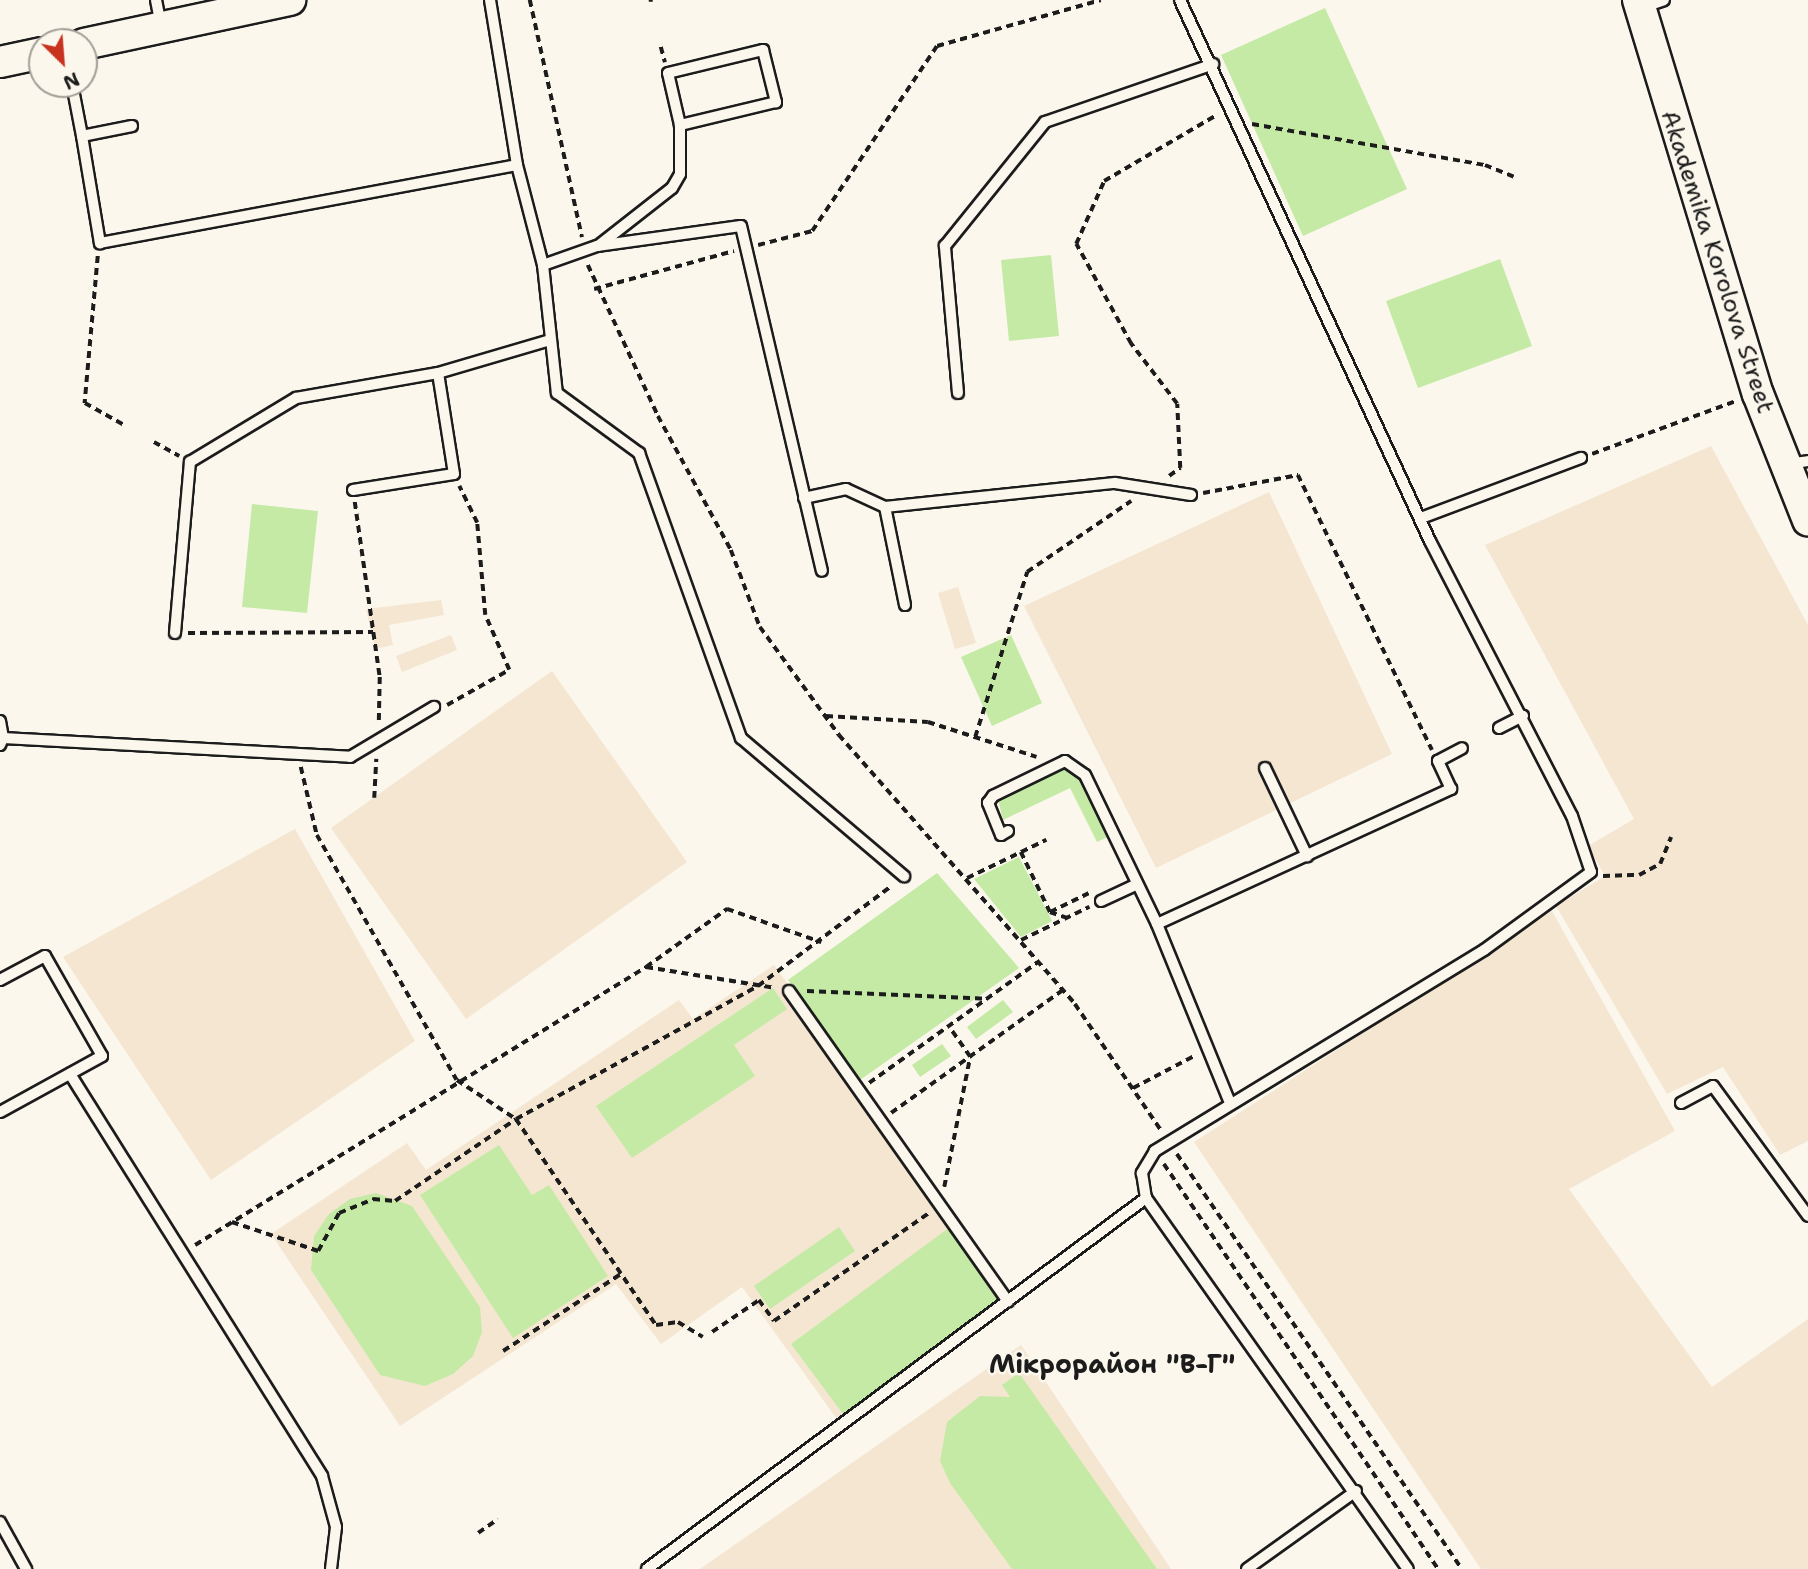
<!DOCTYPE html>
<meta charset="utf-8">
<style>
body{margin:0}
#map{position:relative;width:1808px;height:1569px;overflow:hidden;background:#fbf7ec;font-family:"Shantell Sans",sans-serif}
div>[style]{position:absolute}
.built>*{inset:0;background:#f5e6d2}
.green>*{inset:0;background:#c5eaa5}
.path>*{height:3.5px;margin-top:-1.75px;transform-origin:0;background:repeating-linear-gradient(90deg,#1c1c1c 0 7px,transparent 0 12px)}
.roads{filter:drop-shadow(2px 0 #1c1c1c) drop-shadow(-2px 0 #1c1c1c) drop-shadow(0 2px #1c1c1c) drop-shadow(0 -2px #1c1c1c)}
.service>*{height:10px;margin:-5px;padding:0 5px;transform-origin:5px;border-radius:5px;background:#fbf7ec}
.secondary>*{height:30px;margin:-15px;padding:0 15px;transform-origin:15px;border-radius:15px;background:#fbf7ec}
span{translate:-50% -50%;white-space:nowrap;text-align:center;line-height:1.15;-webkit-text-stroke:5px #fbf7ec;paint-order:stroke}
.street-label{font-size:24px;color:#1c1c1c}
.neighbourhood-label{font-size:26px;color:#1c1c1c;font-weight:700}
.north{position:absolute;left:28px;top:28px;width:70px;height:70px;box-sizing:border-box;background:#fbf7ec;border:2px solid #a29f99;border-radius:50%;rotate:155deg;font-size:19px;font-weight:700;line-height:28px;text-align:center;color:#1c1c1c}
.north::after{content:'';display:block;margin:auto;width:24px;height:32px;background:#c8321e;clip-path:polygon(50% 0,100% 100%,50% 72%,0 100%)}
</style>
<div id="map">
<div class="built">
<i style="clip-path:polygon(1711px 446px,1808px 625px,1808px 1141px,1780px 1155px,1723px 1067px,1667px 1094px,1556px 906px,1605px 876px,1588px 846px,1634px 819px,1485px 545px)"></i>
<i style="clip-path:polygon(1269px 492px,1392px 754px,1156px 868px,1024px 606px)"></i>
<i style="clip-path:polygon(958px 587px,976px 643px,955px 649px,938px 593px)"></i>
<i style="clip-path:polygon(441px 600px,444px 615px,389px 625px,393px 645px,375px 649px,366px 609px)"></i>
<i style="clip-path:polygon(451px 635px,457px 650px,402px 672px,396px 656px)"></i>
<i style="clip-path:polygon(552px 671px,687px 862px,466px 1019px,331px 828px)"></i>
<i style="clip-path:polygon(295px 829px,415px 1041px,211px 1180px,63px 957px)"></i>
<i style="clip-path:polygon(1552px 911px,1675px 1131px,1569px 1189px,1712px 1387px,1808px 1319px,1808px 1569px,1481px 1569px,1194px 1142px)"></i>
<i style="clip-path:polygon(774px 965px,1011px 1293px,839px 1422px,742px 1287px,661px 1344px,616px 1284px,400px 1426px,271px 1234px,407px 1143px,426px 1170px,679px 1000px,693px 1019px)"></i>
<i style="clip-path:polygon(1021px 1345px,1171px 1569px,700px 1569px)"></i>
</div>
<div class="green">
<i style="clip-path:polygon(1325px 8px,1407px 189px,1303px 236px,1221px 55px)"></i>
<i style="clip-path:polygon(1051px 255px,1059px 336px,1009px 341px,1001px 260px)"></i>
<i style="clip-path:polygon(1500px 259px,1532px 346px,1418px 388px,1386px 301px)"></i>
<i style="clip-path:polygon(252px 504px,318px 511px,307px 613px,242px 607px)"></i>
<i style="clip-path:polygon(1011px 635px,1042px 703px,992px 726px,961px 657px)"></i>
<i style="clip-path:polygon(1063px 768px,1084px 781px,1110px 836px,1097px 842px,1070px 788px,1003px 820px,998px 799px)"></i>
<i style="clip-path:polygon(1019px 857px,1052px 921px,1021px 937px,974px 879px)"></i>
<i style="clip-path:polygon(937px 873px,1019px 968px,860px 1080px,788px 980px)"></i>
<i style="clip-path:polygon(773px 988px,787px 1009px,734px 1045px,755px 1076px,632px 1158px,596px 1106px)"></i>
<i style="clip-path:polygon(1003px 1000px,1013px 1012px,976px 1039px,967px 1027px)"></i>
<i style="clip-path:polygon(942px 1044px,951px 1056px,920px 1077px,912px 1065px)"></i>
<i style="clip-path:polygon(499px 1145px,532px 1195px,549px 1185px,608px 1276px,513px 1338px,420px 1195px)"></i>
<i style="clip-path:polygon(376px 1193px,412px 1206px,480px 1307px,482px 1332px,473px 1356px,453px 1374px,425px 1386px,380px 1375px,311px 1270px,314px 1236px,329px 1214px,350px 1199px)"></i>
<i style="clip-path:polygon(839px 1227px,855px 1251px,770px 1309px,754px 1286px)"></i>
<i style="clip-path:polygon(950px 1227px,1002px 1297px,843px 1414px,791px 1344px)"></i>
<i style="clip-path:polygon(1019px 1373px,1157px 1569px,1012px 1569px,950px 1483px,940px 1461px,947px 1422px,980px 1396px,1010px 1397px,1002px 1385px)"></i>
</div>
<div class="path">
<i style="left:530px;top:0;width:243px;rotate:77.6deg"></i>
<i style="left:651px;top:0;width:2px;rotate:90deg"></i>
<i style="left:661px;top:47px;width:16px;rotate:75deg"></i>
<i style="left:1252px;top:124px;width:237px;rotate:10deg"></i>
<i style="left:1485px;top:165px;width:31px;rotate:22deg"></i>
<i style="left:758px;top:245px;width:56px;rotate:-14.5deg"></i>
<i style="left:812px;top:231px;width:223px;rotate:-56deg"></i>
<i style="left:937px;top:46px;width:170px;rotate:-15.7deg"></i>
<i style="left:98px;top:256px;width:148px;rotate:95.1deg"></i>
<i style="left:85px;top:403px;width:47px;rotate:29.3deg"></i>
<i style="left:588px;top:265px;width:166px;rotate:65.1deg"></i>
<i style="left:658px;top:416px;width:153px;rotate:61.4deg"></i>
<i style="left:731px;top:550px;width:82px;rotate:69.4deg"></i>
<i style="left:760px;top:627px;width:134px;rotate:53.8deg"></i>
<i style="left:839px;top:735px;width:358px;rotate:48.7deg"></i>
<i style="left:1075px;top:1004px;width:153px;rotate:55.7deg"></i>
<i style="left:594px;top:289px;width:145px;rotate:-15.2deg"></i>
<i style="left:154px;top:442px;width:29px;rotate:29deg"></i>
<i style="left:1592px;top:454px;width:153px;rotate:-20.2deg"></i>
<i style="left:1169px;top:476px;width:14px;rotate:-36deg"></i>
<i style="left:1180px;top:468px;width:64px;rotate:-92.7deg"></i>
<i style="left:1177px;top:404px;width:76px;rotate:-127.5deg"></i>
<i style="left:1131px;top:344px;width:114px;rotate:-118.8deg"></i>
<i style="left:1076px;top:244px;width:69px;rotate:-66deg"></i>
<i style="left:1104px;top:181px;width:132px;rotate:-30.4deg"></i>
<i style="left:1203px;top:493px;width:97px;rotate:-10.7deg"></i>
<i style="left:1298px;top:475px;width:306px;rotate:64deg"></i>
<i style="left:355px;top:502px;width:177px;rotate:81.9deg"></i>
<i style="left:380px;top:677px;width:47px;rotate:91.2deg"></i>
<i style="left:188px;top:633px;width:185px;rotate:-0.3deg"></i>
<i style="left:447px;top:705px;width:71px;rotate:-29.4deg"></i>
<i style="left:509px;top:670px;width:60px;rotate:-113.6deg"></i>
<i style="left:485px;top:615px;width:92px;rotate:-95deg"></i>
<i style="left:477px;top:523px;width:41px;rotate:-115.9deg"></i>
<i style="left:826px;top:716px;width:102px;rotate:3.4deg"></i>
<i style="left:928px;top:722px;width:114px;rotate:17.8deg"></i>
<i style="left:975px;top:737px;width:173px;rotate:-72.5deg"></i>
<i style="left:1027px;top:572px;width:126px;rotate:-34.3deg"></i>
<i style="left:301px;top:767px;width:70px;rotate:76.8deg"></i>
<i style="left:317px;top:835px;width:282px;rotate:60.3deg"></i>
<i style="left:457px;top:1080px;width:71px;rotate:33.5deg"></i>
<i style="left:516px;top:1119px;width:249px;rotate:55.8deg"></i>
<i style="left:656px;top:1325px;width:22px;rotate:-8deg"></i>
<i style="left:678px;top:1322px;width:29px;rotate:31deg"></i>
<i style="left:374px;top:798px;width:39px;rotate:-87deg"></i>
<i style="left:1021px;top:852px;width:67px;rotate:64.2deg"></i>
<i style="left:1050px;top:912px;width:18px;rotate:19deg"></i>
<i style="left:1603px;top:876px;width:36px;rotate:-2deg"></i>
<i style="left:1639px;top:875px;width:24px;rotate:-28deg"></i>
<i style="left:1660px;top:864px;width:29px;rotate:-68deg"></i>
<i style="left:967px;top:878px;width:88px;rotate:-25.7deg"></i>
<i style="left:1050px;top:912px;width:43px;rotate:-26deg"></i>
<i style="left:1021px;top:940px;width:76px;rotate:-25.9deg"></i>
<i style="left:646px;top:967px;width:131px;rotate:9.2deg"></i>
<i style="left:807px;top:991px;width:180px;rotate:2.5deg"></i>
<i style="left:869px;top:1083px;width:208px;rotate:-35.6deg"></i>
<i style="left:1133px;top:1088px;width:71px;rotate:-27.6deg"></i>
<i style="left:891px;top:1113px;width:211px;rotate:-35.6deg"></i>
<i style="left:1177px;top:1154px;width:503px;rotate:55.52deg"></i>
<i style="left:1164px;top:1164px;width:489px;rotate:55.9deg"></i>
<i style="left:944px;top:1187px;width:133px;rotate:-78.7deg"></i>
<i style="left:970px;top:1057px;width:37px;rotate:-125deg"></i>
<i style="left:232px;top:1222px;width:91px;rotate:18.6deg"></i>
<i style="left:318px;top:1251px;width:43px;rotate:-61.1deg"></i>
<i style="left:339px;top:1213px;width:37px;rotate:-22deg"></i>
<i style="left:373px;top:1199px;width:22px;rotate:5deg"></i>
<i style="left:395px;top:1201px;width:146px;rotate:-34.1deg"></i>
<i style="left:516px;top:1119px;width:276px;rotate:-28.8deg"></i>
<i style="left:758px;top:986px;width:166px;rotate:-36.9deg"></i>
<i style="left:195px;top:1245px;width:530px;rotate:-31.65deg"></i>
<i style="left:646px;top:967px;width:100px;rotate:-35.6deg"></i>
<i style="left:727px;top:909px;width:100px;rotate:19.3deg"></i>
<i style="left:712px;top:1332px;width:57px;rotate:-34.2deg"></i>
<i style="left:759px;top:1300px;width:26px;rotate:54deg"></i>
<i style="left:774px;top:1321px;width:189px;rotate:-34.9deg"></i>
<i style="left:503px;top:1351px;width:142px;rotate:-33.2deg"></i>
<i style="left:478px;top:1533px;width:24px;rotate:-35deg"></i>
</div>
<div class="roads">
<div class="service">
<i style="left:156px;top:0;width:25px;rotate:79deg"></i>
<i style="left:490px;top:0;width:167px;rotate:80.7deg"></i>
<i style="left:517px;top:165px;width:103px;rotate:75.4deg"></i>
<i style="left:543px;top:265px;width:129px;rotate:83.8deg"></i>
<i style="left:557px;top:393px;width:102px;rotate:36.2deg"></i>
<i style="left:639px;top:453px;width:303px;rotate:70.3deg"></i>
<i style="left:741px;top:738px;width:214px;rotate:40.3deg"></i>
<i style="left:1180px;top:0;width:596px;rotate:65.2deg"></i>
<i style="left:1430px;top:541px;width:309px;rotate:62.7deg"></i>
<i style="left:1572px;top:816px;width:59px;rotate:71.3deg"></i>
<i style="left:1591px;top:872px;width:132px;rotate:143.9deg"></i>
<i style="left:1484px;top:950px;width:386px;rotate:148.6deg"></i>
<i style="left:1155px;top:1151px;width:26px;rotate:121deg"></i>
<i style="left:1142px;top:1173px;width:25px;rotate:81deg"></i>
<i style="left:1146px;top:1198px;width:454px;rotate:54.8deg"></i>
<i style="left:1644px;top:7px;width:21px;rotate:-19deg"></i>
<i style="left:72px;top:84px;width:53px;rotate:79.1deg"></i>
<i style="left:132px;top:126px;width:51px;rotate:168.7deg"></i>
<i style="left:82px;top:136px;width:109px;rotate:80.5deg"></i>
<i style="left:100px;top:243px;width:424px;rotate:-10.6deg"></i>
<i style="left:598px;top:246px;width:94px;rotate:-38.1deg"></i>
<i style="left:672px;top:188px;width:16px;rotate:-60deg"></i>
<i style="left:680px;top:174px;width:49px;rotate:-90deg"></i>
<i style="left:680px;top:125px;width:53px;rotate:-103deg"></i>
<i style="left:668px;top:73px;width:98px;rotate:-13.6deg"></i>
<i style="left:763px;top:50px;width:54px;rotate:76deg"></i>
<i style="left:776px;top:102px;width:99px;rotate:166.5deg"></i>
<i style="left:543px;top:265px;width:57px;rotate:-19.4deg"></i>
<i style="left:597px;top:246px;width:145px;rotate:-7.9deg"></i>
<i style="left:741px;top:226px;width:354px;rotate:76.8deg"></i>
<i style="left:958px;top:393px;width:148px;rotate:-95.1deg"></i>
<i style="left:945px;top:246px;width:159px;rotate:-51.1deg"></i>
<i style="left:1045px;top:122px;width:178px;rotate:-19deg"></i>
<i style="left:1787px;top:464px;width:21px;rotate:-8deg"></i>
<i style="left:353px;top:490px;width:102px;rotate:-9deg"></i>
<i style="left:454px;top:474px;width:102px;rotate:-99deg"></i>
<i style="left:804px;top:498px;width:43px;rotate:-12.1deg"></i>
<i style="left:846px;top:489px;width:43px;rotate:24.8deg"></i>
<i style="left:1421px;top:518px;width:171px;rotate:-20.6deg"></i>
<i style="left:905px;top:605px;width:100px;rotate:-101.5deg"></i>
<i style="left:885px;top:507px;width:231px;rotate:-6deg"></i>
<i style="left:1115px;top:483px;width:77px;rotate:9deg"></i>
<i style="left:175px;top:633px;width:172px;rotate:-85deg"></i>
<i style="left:190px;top:462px;width:124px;rotate:-31.1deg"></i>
<i style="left:296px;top:398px;width:144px;rotate:-10deg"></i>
<i style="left:438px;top:373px;width:117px;rotate:-16.4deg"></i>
<i style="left:0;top:721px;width:17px;rotate:80deg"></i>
<i style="left:1499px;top:728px;width:27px;rotate:-27deg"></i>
<i style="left:0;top:745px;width:8px;rotate:-67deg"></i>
<i style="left:3px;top:738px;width:348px;rotate:3.1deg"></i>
<i style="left:350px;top:757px;width:98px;rotate:-30.8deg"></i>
<i style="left:1265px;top:768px;width:98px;rotate:64.5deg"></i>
<i style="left:1008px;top:831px;width:8px;rotate:150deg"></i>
<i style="left:1001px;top:835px;width:35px;rotate:-112deg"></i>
<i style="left:988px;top:803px;width:9px;rotate:-54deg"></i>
<i style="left:993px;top:796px;width:80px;rotate:-25.9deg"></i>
<i style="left:1065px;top:761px;width:24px;rotate:35deg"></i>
<i style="left:1085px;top:775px;width:165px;rotate:64.2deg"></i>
<i style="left:1157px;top:924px;width:193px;rotate:67.8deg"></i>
<i style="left:1101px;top:901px;width:40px;rotate:-25deg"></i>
<i style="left:1157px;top:924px;width:324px;rotate:-24.7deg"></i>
<i style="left:1451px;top:789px;width:31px;rotate:-115deg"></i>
<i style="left:1438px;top:761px;width:27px;rotate:-28deg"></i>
<i style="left:0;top:980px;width:51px;rotate:-28.1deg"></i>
<i style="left:45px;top:956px;width:115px;rotate:60.3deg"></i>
<i style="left:102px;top:1056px;width:116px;rotate:151.2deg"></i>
<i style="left:789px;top:991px;width:380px;rotate:54.8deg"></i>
<i style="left:70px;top:1074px;width:474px;rotate:57.9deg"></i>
<i style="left:322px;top:1476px;width:53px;rotate:74.6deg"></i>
<i style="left:336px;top:1527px;width:42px;rotate:96.8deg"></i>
<i style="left:1681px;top:1103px;width:36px;rotate:-28deg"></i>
<i style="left:1713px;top:1086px;width:161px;rotate:53.8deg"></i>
<i style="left:0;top:1522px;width:54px;rotate:61deg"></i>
<i style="left:647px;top:1569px;width:622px;rotate:-36.63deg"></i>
<i style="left:1247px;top:1569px;width:134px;rotate:-35.6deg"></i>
</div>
<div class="secondary">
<i style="left:1638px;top:0;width:412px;rotate:73.1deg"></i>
<i style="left:1758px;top:394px;width:136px;rotate:68.4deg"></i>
<i style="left:84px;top:44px;width:211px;rotate:-12.1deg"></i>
<i style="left:0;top:62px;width:43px;rotate:-12.1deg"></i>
</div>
</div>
<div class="street-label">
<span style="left:1717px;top:262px;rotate:72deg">Akademika Korolova Street</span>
</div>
<div class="neighbourhood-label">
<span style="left:1112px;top:1364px">Мікрорайон "В-Г"</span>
</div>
<div class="north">N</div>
</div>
